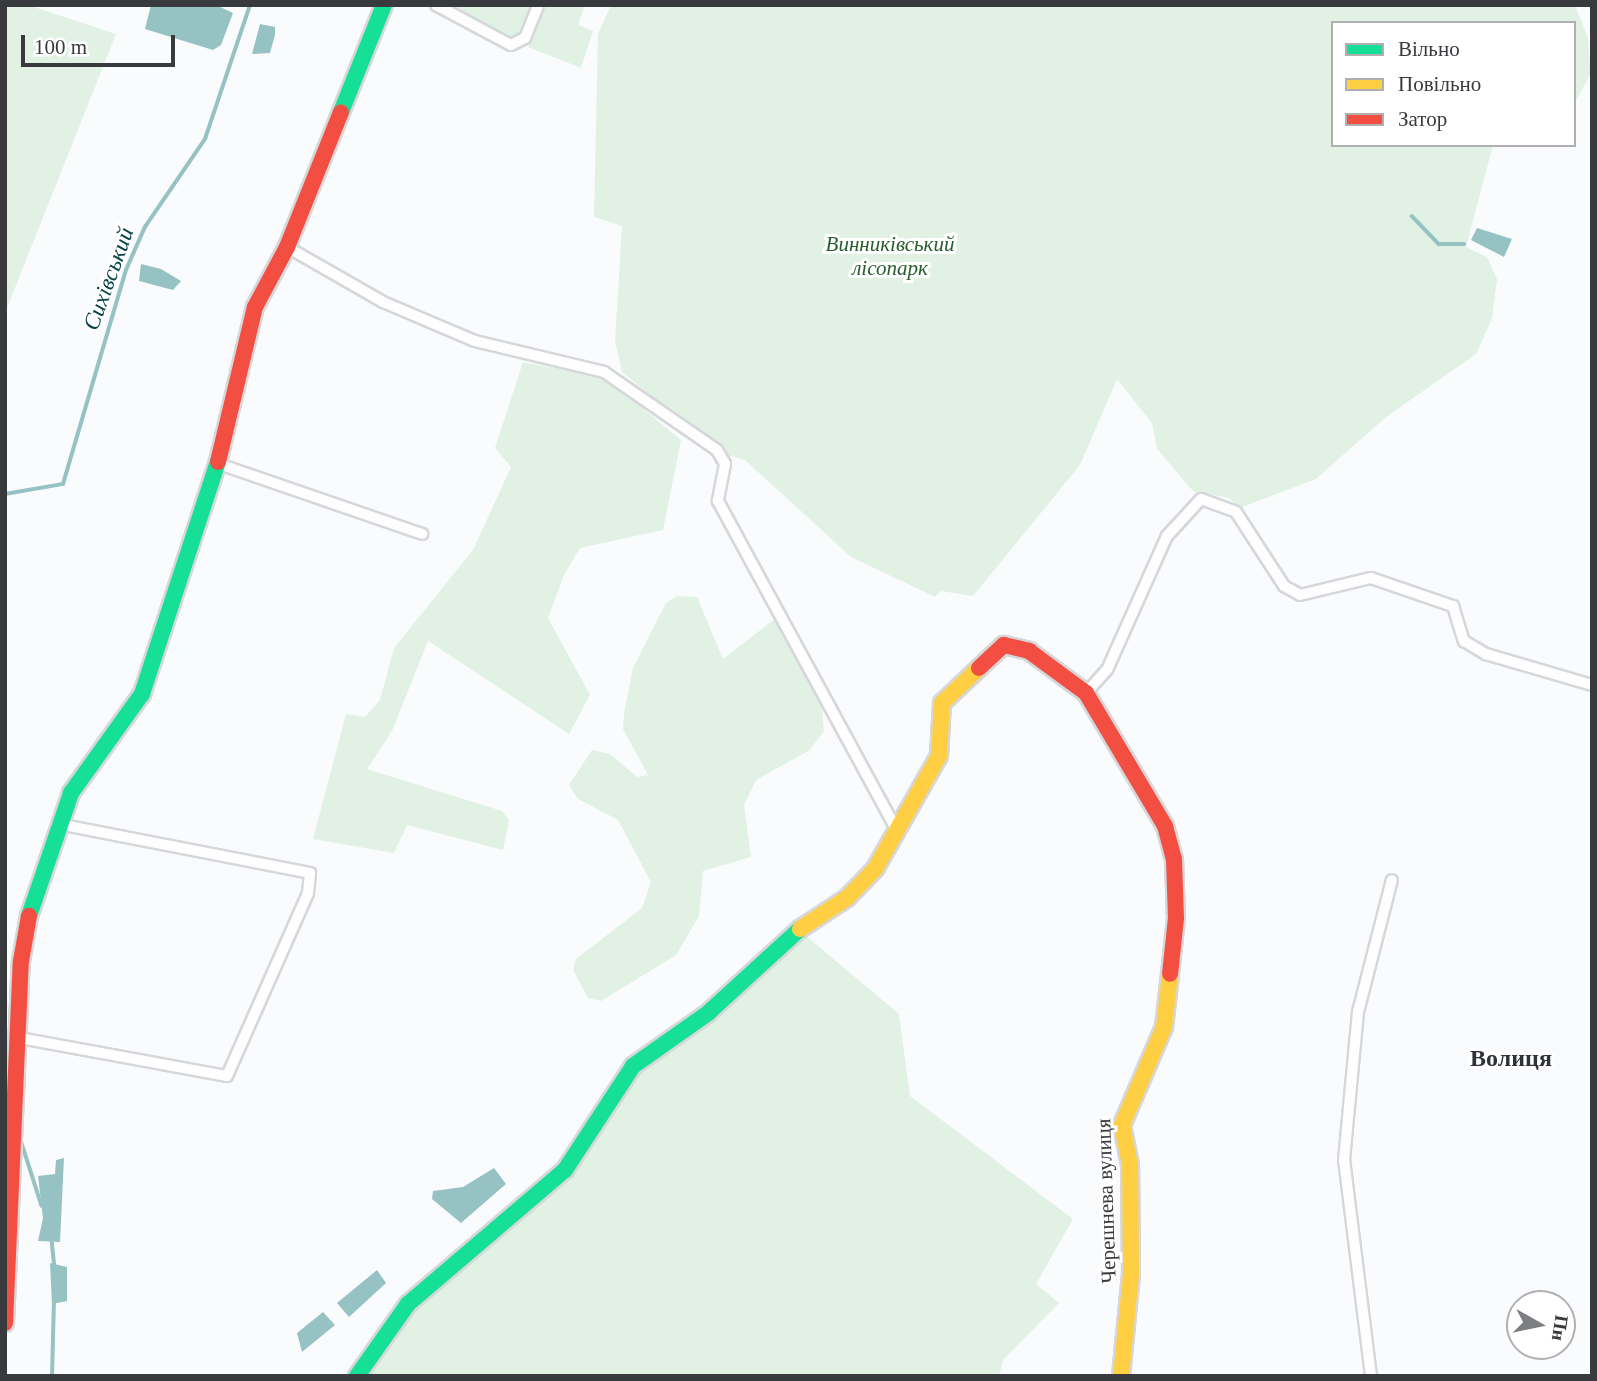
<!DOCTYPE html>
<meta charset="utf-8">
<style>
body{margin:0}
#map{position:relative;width:1597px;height:1381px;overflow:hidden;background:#fafbfd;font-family:"Times New Roman",serif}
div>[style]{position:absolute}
.green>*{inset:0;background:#e1f2e4}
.water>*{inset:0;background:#96c2c4}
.stream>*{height:3.5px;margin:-1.75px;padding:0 1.75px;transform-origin:1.75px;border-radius:1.75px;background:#96c2c4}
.roads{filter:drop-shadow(2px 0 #d6d7da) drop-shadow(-2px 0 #d6d7da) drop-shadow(0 2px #d6d7da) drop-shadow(0 -2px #d6d7da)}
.street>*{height:10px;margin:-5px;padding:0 5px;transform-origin:5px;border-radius:5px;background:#fefeff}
.fast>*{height:16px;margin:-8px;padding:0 8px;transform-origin:8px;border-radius:8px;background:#16e098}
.slow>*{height:16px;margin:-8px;padding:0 8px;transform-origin:8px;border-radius:8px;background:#ffcf43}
.jam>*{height:16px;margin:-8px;padding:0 8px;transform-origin:8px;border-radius:8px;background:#f24e42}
span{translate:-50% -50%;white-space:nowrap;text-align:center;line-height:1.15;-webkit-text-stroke:6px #fff;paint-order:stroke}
.park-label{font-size:21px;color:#265d2e;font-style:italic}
.street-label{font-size:21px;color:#393a3e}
.water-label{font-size:23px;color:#074346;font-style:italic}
.quarter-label{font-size:24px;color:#2f3239;font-weight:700}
.frame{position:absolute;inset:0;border:7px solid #393a3e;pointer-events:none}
.legend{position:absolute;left:1331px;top:21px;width:245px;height:126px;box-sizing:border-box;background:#fff;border:2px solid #b0b0b2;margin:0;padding:9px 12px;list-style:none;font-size:21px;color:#393a3e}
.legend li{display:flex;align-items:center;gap:14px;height:35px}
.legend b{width:35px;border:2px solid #b0b0b2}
.north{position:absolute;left:1506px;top:1290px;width:70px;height:70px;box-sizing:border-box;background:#fff;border:2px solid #b0b0b2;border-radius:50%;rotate:99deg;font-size:19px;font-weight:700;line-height:28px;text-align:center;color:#393a3e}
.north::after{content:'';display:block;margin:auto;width:24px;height:32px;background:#7d7e81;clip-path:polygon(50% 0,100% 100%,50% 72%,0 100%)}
.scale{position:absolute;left:21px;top:35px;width:154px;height:32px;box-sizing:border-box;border:4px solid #393a3e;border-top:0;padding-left:9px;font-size:21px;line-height:24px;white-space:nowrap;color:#393a3e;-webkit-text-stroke:5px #fff;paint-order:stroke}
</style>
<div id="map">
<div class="green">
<i style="clip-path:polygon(5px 5px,28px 5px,116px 34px,5px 313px)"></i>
<i style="clip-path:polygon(448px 5px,525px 5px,530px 7px,522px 33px,510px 38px)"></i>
<i style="clip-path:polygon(542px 5px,585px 5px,578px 25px,593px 31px,581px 68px,528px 47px)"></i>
<i style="clip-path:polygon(611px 5px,1575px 5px,1588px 38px,1591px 73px,1574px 104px,1574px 23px,1333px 23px,1333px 145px,1493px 145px,1466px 247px,1487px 257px,1497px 279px,1492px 319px,1476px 354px,1386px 417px,1316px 479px,1240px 508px,1229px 498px,1193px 491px,1157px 449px,1152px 423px,1117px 379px,1080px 465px,973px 596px,941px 591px,935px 597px,851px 557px,745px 460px,723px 454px,622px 372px,615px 341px,622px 226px,594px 217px,598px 34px)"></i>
<i style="clip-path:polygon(523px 362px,593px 375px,617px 387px,681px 440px,663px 530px,580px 548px,564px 575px,548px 618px,590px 695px,569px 734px,428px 641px,392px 731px,367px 769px,502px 811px,509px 820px,503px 850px,407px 825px,394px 853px,313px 839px,346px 714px,365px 717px,380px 700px,394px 648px,473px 550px,511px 467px,495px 448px)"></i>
<i style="clip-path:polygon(677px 596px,697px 597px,723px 659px,776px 618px,821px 699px,824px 731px,810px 750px,756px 780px,744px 805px,751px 857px,703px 871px,699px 916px,676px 955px,601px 1001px,588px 998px,573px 970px,576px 959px,642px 908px,651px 882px,618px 820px,578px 799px,569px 785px,592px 750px,610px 754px,637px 777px,648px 775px,623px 729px,624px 713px,633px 668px,666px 603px)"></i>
<i style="clip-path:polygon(804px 934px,899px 1014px,910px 1096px,1073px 1219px,1036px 1284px,1059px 1303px,1003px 1360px,999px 1376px,366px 1376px,416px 1304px,473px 1263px,512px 1223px,640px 1070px)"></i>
</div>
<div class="water">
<i style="clip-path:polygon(151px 5px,216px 5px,233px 13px,221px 45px,213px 50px,145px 29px)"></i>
<i style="clip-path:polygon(260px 24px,275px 27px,275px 35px,270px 53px,252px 54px)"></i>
<i style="clip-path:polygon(1477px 228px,1512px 239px,1504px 257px,1471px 240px)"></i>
<i style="clip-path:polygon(141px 264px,161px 269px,181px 281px,173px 290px,139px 281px)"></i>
<i style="clip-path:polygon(64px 1158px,60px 1242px,38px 1241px,43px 1218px,38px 1176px,55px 1174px,56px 1160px)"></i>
<i style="clip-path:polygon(494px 1168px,506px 1184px,461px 1223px,432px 1199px,433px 1191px,463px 1187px)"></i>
<i style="clip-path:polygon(50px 1263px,67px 1267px,67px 1301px,52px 1304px)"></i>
<i style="clip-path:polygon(377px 1270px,386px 1283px,349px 1317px,337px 1303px)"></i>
<i style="clip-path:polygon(323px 1312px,335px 1325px,302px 1352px,297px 1333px)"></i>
</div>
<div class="stream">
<i style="left:1412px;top:216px;width:39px;rotate:46deg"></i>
<i style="left:1439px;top:244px;width:25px"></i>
<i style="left:5px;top:494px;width:59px;rotate:-9.8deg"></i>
<i style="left:63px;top:484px;width:223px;rotate:-73.6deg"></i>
<i style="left:126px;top:270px;width:47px;rotate:-66.2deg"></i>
<i style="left:145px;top:227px;width:107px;rotate:-55.7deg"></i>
<i style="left:205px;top:139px;width:141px;rotate:-71.4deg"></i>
<i style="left:20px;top:1137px;width:72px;rotate:72.3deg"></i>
<i style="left:52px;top:1240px;width:27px;rotate:84deg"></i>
<i style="left:52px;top:1376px;width:77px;rotate:-88.5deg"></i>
</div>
<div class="roads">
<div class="street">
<i style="left:436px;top:5px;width:85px;rotate:28.1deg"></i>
<i style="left:511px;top:45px;width:16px;rotate:-27deg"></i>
<i style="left:525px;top:38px;width:35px;rotate:-68deg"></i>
<i style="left:287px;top:247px;width:111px;rotate:29.8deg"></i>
<i style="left:383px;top:302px;width:100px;rotate:23deg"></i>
<i style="left:475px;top:341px;width:133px;rotate:13.5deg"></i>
<i style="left:604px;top:372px;width:137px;rotate:34.6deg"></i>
<i style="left:717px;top:450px;width:16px;rotate:60deg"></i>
<i style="left:725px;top:464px;width:38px;rotate:101deg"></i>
<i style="left:718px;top:501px;width:373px;rotate:61.5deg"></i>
<i style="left:219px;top:464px;width:215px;rotate:19deg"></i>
<i style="left:1086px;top:693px;width:31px;rotate:-48deg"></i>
<i style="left:1107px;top:670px;width:147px;rotate:-65.9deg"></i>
<i style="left:1167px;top:536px;width:50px;rotate:-47.4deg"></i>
<i style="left:1201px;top:499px;width:37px;rotate:20deg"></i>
<i style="left:1236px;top:512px;width:88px;rotate:57deg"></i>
<i style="left:1284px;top:586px;width:18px;rotate:29deg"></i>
<i style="left:1300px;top:595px;width:73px;rotate:-13.5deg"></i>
<i style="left:1371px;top:578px;width:87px;rotate:18.9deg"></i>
<i style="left:1453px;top:606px;width:37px;rotate:73deg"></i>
<i style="left:1464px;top:641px;width:26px;rotate:31deg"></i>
<i style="left:1486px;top:654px;width:110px;rotate:16.3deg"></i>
<i style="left:20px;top:1038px;width:210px;rotate:10.4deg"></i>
<i style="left:227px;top:1076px;width:200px;rotate:-66.1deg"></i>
<i style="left:308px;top:893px;width:20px;rotate:-84deg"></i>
<i style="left:310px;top:873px;width:256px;rotate:-169deg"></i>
<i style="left:1371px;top:1376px;width:218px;rotate:-97.1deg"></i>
<i style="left:1344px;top:1160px;width:149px;rotate:-84.6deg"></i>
<i style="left:1358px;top:1012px;width:136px;rotate:-75.6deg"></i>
</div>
<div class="fast">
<i style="left:341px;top:112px;width:115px;rotate:-68.1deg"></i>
<i style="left:29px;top:916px;width:130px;rotate:-71.1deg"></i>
<i style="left:71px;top:793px;width:122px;rotate:-54.4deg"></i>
<i style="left:142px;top:694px;width:244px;rotate:-71.9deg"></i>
<i style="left:357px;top:1376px;width:88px;rotate:-54.7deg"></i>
<i style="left:408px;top:1304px;width:206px;rotate:-40.5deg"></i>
<i style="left:565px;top:1170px;width:124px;rotate:-56.8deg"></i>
<i style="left:633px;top:1066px;width:92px;rotate:-35.2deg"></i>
<i style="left:708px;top:1013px;width:125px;rotate:-42.4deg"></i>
</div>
<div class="slow">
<i style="left:800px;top:929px;width:56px;rotate:-33.4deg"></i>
<i style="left:847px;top:898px;width:40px;rotate:-46deg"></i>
<i style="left:875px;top:869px;width:130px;rotate:-60.5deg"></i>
<i style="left:939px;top:756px;width:53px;rotate:-86.8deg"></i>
<i style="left:942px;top:703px;width:51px;rotate:-43.4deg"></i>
<i style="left:1121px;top:1376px;width:102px;rotate:-84.4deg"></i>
<i style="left:1131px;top:1274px;width:109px;rotate:-90.5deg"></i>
<i style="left:1130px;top:1165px;width:41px;rotate:-101.3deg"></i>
<i style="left:1122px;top:1125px;width:107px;rotate:-66.8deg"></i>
<i style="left:1164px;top:1027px;width:53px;rotate:-83.5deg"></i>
</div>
<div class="jam">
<i style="left:218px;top:462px;width:159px;rotate:-76.6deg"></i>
<i style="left:255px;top:307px;width:68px;rotate:-61.9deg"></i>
<i style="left:287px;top:247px;width:145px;rotate:-68.2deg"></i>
<i style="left:979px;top:668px;width:34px;rotate:-43deg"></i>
<i style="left:1004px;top:645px;width:26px;rotate:13deg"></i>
<i style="left:1029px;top:651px;width:71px;rotate:36.4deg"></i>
<i style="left:1086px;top:693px;width:155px;rotate:59.3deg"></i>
<i style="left:1165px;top:826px;width:34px;rotate:75deg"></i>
<i style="left:1174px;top:859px;width:59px;rotate:88.1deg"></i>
<i style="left:1176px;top:918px;width:56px;rotate:96.1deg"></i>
<i style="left:5px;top:1323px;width:362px;rotate:-87.5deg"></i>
<i style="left:21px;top:961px;width:46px;rotate:-79.9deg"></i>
</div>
</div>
<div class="park-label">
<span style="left:890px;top:256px">Винниківський<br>лісопарк</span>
</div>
<div class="street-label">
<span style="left:1106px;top:1201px;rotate:-92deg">Черешнева вулиця</span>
</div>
<div class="water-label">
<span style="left:109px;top:279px;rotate:-70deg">Сихівський</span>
</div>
<div class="quarter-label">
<span style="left:1511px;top:1059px">Волиця</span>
</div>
<div class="frame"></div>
<ul class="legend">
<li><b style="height:9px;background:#16e098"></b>Вільно</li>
<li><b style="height:9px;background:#ffcf43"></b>Повільно</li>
<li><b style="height:9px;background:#f24e42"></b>Затор</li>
</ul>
<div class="north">Пн</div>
<div class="scale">100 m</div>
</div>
